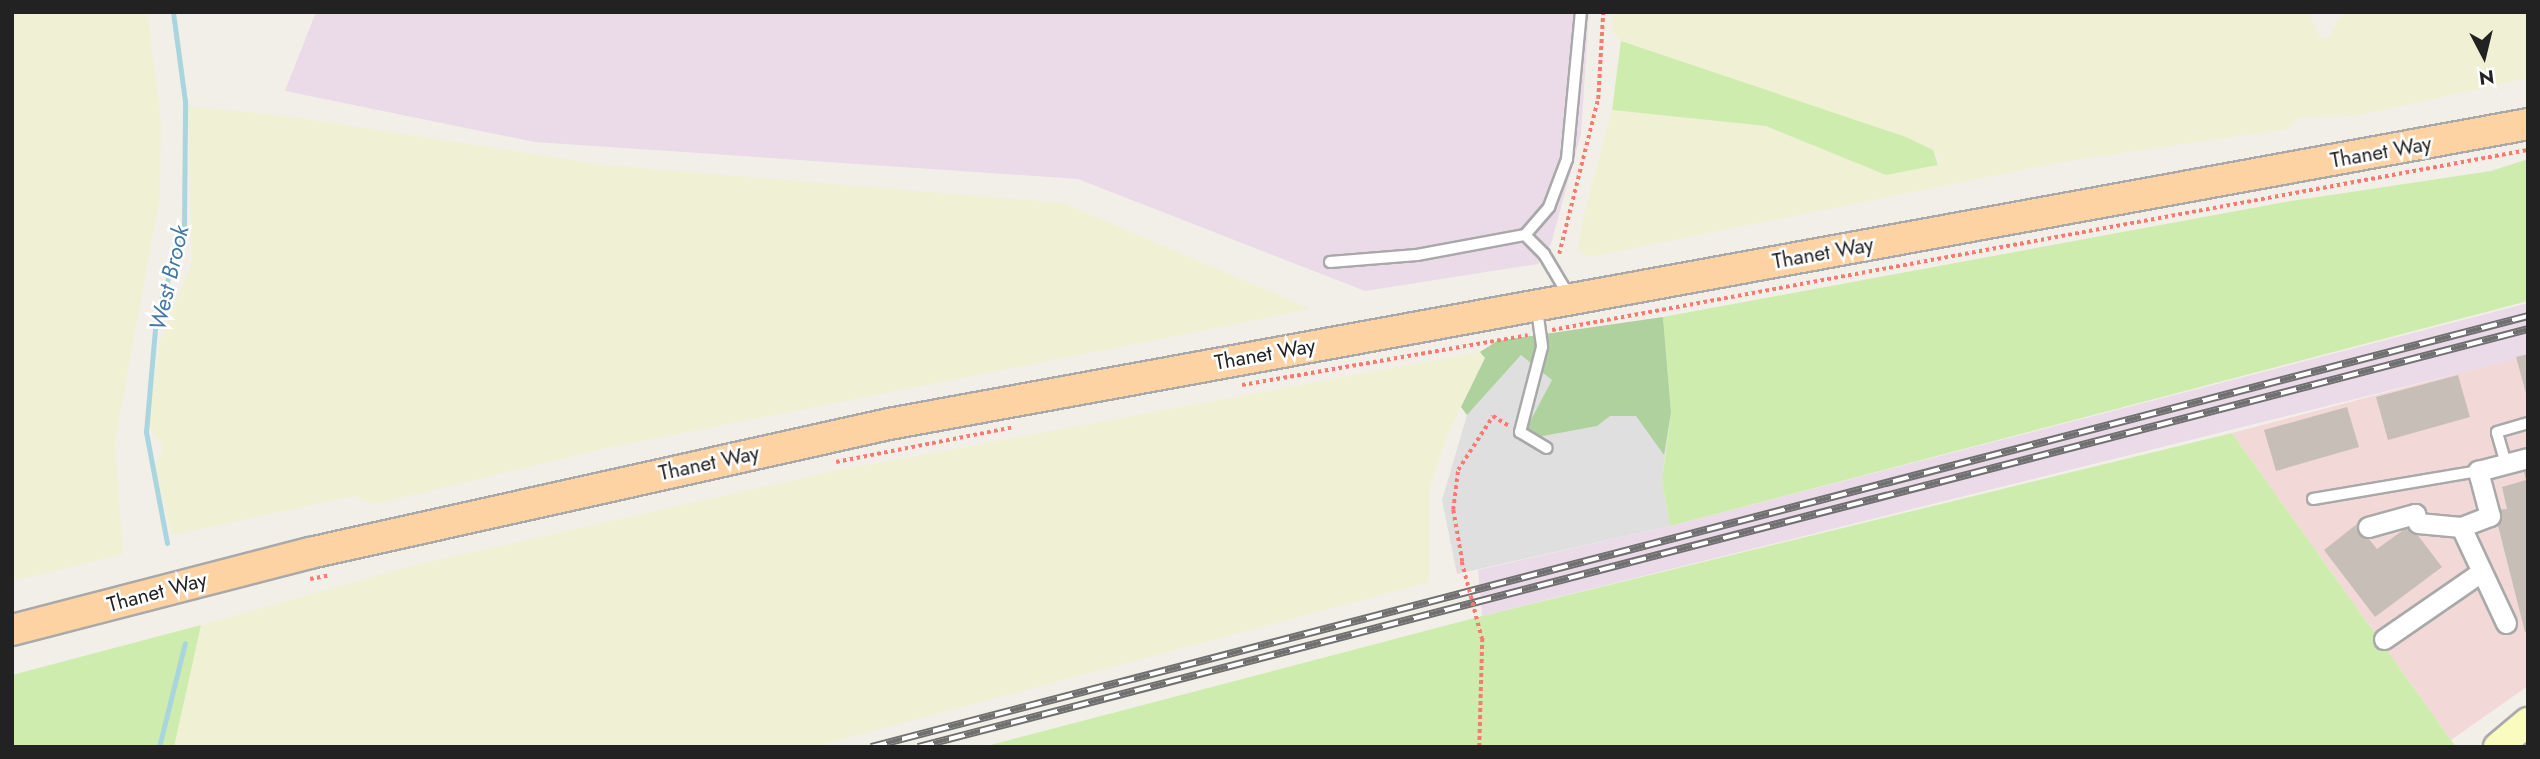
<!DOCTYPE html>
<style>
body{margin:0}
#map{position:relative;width:2540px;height:759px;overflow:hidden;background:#f2efe9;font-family:Jost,sans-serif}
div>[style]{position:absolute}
.residential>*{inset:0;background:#e0dfdf}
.commercial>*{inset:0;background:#f2d9d8}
.industrial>*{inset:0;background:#ebdbe9}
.farmland>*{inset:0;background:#eff0d4}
.grass>*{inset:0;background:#cfecaf}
.forest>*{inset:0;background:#aed19d}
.stream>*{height:5px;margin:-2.5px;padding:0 2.5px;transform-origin:2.5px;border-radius:2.5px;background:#a9d5df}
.building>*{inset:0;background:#c7beb8}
.path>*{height:3.5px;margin-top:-1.75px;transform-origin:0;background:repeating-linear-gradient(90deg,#fb7a70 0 3.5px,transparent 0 7px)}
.roads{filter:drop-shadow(2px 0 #a9a9a9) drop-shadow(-2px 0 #a9a9a9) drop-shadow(0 2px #a9a9a9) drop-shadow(0 -2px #a9a9a9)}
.lane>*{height:10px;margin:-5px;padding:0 5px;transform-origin:5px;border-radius:5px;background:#fff}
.street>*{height:19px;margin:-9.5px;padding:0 9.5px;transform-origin:9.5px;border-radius:9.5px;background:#fff}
.secondary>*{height:28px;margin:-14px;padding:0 14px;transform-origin:14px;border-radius:14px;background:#fafbbe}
.primary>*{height:30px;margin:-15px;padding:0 15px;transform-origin:15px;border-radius:15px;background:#fdd3a3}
.rail>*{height:8px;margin-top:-4px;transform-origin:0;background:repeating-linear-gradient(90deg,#fff 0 16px,#707070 0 32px);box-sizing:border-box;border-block:2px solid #707070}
.path-bridge>*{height:3.5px;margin-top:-1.75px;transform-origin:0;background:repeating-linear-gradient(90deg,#fb7a70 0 3.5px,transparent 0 7px)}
span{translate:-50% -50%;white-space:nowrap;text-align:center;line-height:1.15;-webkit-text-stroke:5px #fff;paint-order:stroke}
.street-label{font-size:21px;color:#222}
.water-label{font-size:23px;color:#4678a4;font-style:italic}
.frame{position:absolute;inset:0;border:14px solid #222;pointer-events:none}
.north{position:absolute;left:2449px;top:21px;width:70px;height:70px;-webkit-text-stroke:5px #fff;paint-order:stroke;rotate:173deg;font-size:19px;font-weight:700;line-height:28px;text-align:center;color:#222}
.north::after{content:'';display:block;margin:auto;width:24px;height:32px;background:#222;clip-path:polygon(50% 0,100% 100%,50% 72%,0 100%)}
</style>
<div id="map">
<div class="residential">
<i style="clip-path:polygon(1521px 355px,1671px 412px,1662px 480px,1670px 526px,1457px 574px,1442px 500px,1467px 415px)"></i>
</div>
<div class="commercial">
<i style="clip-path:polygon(2528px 355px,2528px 686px,2451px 740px,2232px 433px)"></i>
</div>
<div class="industrial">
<i style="clip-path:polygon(316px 12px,1589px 12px,1581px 134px,1551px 244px,1538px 264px,1365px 291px,1078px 179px,535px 142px,285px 91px)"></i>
<i style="clip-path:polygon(2528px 303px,2528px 356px,1482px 616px,1478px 570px,1670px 526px)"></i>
</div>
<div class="farmland">
<i style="clip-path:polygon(12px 12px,147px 12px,161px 120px,160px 195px,115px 442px,123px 554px,12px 581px)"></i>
<i style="clip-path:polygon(1612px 12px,2309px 12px,2320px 38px,2329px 37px,2343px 12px,2528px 12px,2528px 78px,2354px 116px,2299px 117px,2287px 129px,2061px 162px,1589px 257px,1578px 250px,1583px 218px,1612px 110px,1766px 126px,1886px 175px,1938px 165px,1940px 159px,1906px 137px,1649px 56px,1621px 41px,1612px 31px)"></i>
<i style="clip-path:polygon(188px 106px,293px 117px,604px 165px,1063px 203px,1311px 309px,606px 448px,375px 504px,353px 496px,172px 535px,155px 468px,163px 448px,148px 425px,160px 341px,192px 262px)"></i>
<i style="clip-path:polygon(1480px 352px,1485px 357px,1447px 436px,1429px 490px,1429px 582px,812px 747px,174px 747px,201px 625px,415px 565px,834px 471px)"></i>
</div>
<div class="grass">
<i style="clip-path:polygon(1621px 41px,1906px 137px,1933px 150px,1938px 165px,1886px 175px,1766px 126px,1612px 110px)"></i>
<i style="clip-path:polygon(2528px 159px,2528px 301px,1670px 526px,1662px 480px,1671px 412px,1663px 317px,2285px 202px,2491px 171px)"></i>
<i style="clip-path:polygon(2232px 433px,2456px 747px,983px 747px,1482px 616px)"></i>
<i style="clip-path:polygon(201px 625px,174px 747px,12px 747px,12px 675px)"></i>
</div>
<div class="forest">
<i style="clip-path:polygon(1663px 317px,1671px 412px,1664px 455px,1636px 416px,1610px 416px,1597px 426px,1537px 437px,1525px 431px,1552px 380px,1521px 355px,1467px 415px,1461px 407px,1485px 358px,1480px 352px,1497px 341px)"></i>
</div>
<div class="stream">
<i style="left:167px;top:543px;width:113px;rotate:-100.7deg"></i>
<i style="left:146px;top:432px;width:115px;rotate:-85deg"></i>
<i style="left:156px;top:317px;width:94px;rotate:-72.7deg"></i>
<i style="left:184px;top:227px;width:126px;rotate:-89.5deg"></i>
<i style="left:185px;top:101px;width:90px;rotate:-97.7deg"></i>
<i style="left:159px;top:747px;width:107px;rotate:-76deg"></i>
</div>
<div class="building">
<i style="clip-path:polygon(2528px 354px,2528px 397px,2527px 397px,2516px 357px)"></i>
<i style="clip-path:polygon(2458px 375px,2470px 417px,2388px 440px,2376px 397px)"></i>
<i style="clip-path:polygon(2347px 407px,2359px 447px,2276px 471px,2264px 430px)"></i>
<i style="clip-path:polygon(2528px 468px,2528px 631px,2525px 632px,2494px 510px,2507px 509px,2502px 487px,2526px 480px,2523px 469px)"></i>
<i style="clip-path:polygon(2357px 524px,2377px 549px,2410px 525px,2442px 567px,2375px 617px,2324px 550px)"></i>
</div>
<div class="path">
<i style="left:1559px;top:254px;width:160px;rotate:-75.9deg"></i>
<i style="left:1598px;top:99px;width:87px;rotate:-86.7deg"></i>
<i style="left:1552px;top:330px;width:992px;rotate:-10.45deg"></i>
<i style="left:1242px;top:385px;width:290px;rotate:-9.9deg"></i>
<i style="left:836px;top:462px;width:181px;rotate:-11.1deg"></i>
<i style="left:1462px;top:562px;width:53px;rotate:-99.8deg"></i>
<i style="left:1453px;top:510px;width:40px;rotate:-82.9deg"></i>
<i style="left:1458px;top:470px;width:64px;rotate:-57.1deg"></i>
<i style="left:1493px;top:416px;width:19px;rotate:32deg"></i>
<i style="left:310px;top:579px;width:20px;rotate:-11deg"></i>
<i style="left:1479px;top:747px;width:109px;rotate:-88.4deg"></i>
</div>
<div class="roads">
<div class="lane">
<i style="left:1525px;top:235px;width:37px;rotate:-49deg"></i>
<i style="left:1549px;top:207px;width:51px;rotate:-69.4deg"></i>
<i style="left:1567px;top:159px;width:148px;rotate:-84.6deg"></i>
<i style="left:1330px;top:262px;width:87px;rotate:-4.6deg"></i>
<i style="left:1417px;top:255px;width:110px;rotate:-10.5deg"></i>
<i style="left:1525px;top:235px;width:27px;rotate:45deg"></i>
<i style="left:1544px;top:254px;width:49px;rotate:59.2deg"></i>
<i style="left:1537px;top:310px;width:37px;rotate:82deg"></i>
<i style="left:1542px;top:347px;width:88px;rotate:104.5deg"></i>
<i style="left:1520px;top:432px;width:31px;rotate:31deg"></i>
<i style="left:2506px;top:464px;width:33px;rotate:-106deg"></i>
<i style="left:2497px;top:432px;width:32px;rotate:-16deg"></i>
<i style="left:2313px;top:499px;width:167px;rotate:-9.6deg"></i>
</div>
<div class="street">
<i style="left:2368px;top:527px;width:49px;rotate:-15.5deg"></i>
<i style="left:2415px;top:514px;width:9px;rotate:72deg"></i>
<i style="left:2418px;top:523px;width:43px;rotate:5.3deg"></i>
<i style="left:2506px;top:623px;width:106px;rotate:-115.1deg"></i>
<i style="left:2461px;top:527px;width:31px;rotate:-21deg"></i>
<i style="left:2490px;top:516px;width:47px;rotate:-104.9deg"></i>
<i style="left:2478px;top:471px;width:52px;rotate:-14.6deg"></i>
<i style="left:2384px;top:639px;width:118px;rotate:-34.6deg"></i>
</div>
<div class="secondary">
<i style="left:2498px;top:747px;width:39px;rotate:-40deg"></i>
</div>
<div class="primary">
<i style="left:12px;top:630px;width:308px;rotate:-14.5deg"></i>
<i style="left:310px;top:553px;width:593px;rotate:-12.56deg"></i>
<i style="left:889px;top:424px;width:1666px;rotate:-10.37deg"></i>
</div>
</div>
<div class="rail">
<i style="left:871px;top:747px;width:1712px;rotate:-14.58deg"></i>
<i style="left:918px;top:747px;width:1663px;rotate:-14.55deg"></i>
</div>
<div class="path-bridge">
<i style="left:1462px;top:562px;width:79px;rotate:75.3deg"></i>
</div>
<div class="street-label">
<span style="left:2381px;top:152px;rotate:-10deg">Thanet Way</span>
<span style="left:1823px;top:253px;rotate:-10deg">Thanet Way</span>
<span style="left:1265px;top:354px;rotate:-10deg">Thanet Way</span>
<span style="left:709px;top:463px;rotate:-12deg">Thanet Way</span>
<span style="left:157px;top:592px;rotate:-15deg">Thanet Way</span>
</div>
<div class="water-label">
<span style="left:169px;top:278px;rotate:-77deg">West Brook</span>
</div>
<div class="frame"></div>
<div class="north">N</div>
</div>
